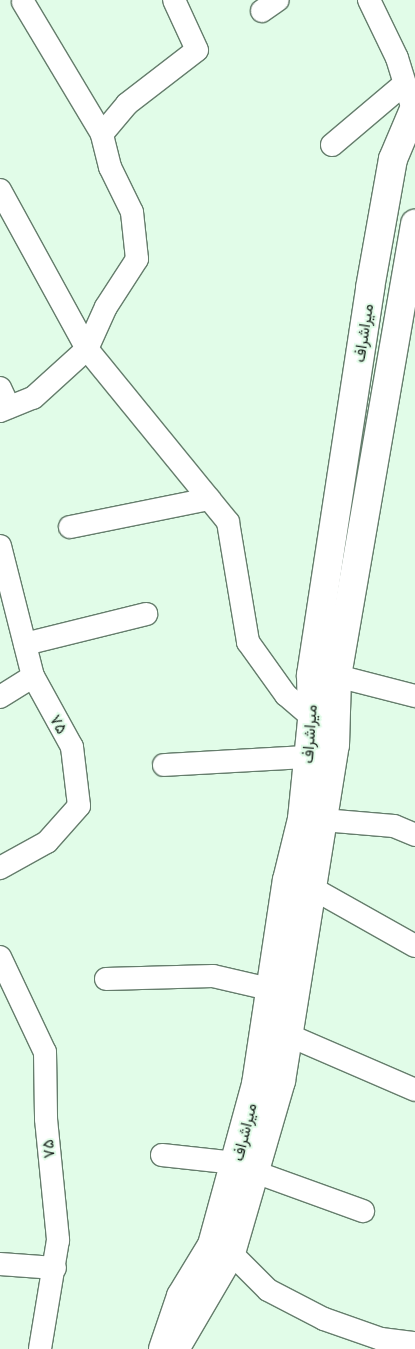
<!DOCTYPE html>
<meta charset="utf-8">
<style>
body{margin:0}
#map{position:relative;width:415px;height:1349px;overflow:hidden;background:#e1fce8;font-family:"Playfair Display",Vazirmatn,serif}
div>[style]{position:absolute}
.roads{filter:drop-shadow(1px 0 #657d6c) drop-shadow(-1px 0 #657d6c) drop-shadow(0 1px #657d6c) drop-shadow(0 -1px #657d6c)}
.minor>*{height:22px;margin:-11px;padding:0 11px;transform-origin:11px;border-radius:11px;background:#fff}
.tertiary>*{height:28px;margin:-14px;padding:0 14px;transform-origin:14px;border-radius:14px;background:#fff}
span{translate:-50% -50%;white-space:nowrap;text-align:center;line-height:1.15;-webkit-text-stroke:4px #e1fce8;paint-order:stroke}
.street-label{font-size:16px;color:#1a231d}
</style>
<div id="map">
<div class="roads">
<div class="minor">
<i style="left:369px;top:0;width:64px;rotate:64.2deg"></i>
<i style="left:397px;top:58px;width:61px;rotate:72.8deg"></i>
<i style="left:23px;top:2px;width:154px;rotate:59.1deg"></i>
<i style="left:262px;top:11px;width:19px;rotate:-35deg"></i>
<i style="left:332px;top:145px;width:93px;rotate:-40.2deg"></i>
<i style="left:0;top:190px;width:181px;rotate:61.3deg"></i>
<i style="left:87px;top:349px;width:46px;rotate:-65.7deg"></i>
<i style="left:106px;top:307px;width:57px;rotate:-57.1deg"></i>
<i style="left:137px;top:259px;width:47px;rotate:-96.1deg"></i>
<i style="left:132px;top:212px;width:50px;rotate:-116.1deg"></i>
<i style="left:110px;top:167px;width:34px;rotate:-104deg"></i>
<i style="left:102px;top:134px;width:39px;rotate:-50deg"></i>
<i style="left:127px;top:104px;width:88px;rotate:-37.6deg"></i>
<i style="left:197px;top:50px;width:55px;rotate:-114.7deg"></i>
<i style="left:0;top:388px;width:21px;rotate:65deg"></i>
<i style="left:0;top:411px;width:35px;rotate:-22deg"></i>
<i style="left:33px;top:398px;width:73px;rotate:-42.2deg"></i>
<i style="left:87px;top:349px;width:223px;rotate:50.8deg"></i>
<i style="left:228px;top:522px;width:122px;rotate:80.5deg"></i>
<i style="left:248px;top:642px;width:65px;rotate:54.4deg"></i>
<i style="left:286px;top:695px;width:46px;rotate:40.6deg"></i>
<i style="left:70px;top:527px;width:142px;rotate:-11.4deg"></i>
<i style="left:0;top:546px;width:134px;rotate:75.8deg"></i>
<i style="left:33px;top:676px;width:81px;rotate:61.2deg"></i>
<i style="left:72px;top:747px;width:59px;rotate:83.2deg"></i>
<i style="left:79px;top:806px;width:48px;rotate:131.6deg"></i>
<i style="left:47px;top:842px;width:54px;rotate:151deg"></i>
<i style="left:25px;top:644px;width:125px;rotate:-13.9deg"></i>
<i style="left:337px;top:676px;width:81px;rotate:14.4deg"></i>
<i style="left:0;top:697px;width:39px;rotate:-32deg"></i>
<i style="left:164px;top:765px;width:144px;rotate:-3.2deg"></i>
<i style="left:323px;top:820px;width:71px;rotate:4.8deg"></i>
<i style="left:394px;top:826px;width:23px;rotate:23deg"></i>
<i style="left:312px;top:888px;width:118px;rotate:29.4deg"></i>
<i style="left:0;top:957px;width:105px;rotate:64.7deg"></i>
<i style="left:45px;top:1052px;width:67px;rotate:89.1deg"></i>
<i style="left:46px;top:1119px;width:122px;rotate:84.3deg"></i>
<i style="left:58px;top:1240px;width:110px;rotate:99.4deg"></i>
<i style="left:106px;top:979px;width:107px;rotate:-1.6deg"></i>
<i style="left:213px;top:976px;width:62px;rotate:13.1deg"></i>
<i style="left:288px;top:1035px;width:138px;rotate:23.4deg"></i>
<i style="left:162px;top:1155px;width:74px;rotate:6.2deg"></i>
<i style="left:255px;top:1172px;width:115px;rotate:19.9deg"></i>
<i style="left:231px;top:1253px;width:52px;rotate:45deg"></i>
<i style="left:268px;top:1290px;width:63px;rotate:27.4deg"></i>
<i style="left:324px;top:1319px;width:60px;rotate:19.3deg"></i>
<i style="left:381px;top:1339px;width:34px;rotate:7deg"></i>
<i style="left:0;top:1264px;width:55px;rotate:4.2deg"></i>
</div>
<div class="tertiary">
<i style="left:163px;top:1349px;width:56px;rotate:-71.2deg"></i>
<i style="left:181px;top:1296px;width:60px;rotate:-58.7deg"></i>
<i style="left:212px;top:1245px;width:167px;rotate:-74.7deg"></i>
<i style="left:256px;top:1084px;width:206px;rotate:-81.4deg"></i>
<i style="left:287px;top:880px;width:63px;rotate:-76.2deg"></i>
<i style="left:302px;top:819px;width:99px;rotate:-84.2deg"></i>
<i style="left:312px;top:721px;width:46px;rotate:-91.2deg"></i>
<i style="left:311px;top:675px;width:391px;rotate:-81.3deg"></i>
<i style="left:370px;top:288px;width:131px;rotate:-79.9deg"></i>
<i style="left:393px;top:159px;width:56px;rotate:-67.1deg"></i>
<i style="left:175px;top:1349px;width:111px;rotate:-59.7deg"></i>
<i style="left:231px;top:1253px;width:179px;rotate:-73.8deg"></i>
<i style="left:281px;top:1081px;width:340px;rotate:-80.9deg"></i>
<i style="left:335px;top:745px;width:69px;rotate:-88.3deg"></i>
<i style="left:337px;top:676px;width:459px;rotate:-80.2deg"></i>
</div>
</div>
<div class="street-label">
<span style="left:363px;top:333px;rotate:-81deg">میراشراف</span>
<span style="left:59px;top:724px;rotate:61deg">۷۵</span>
<span style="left:309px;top:734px;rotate:-86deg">میراشراف</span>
<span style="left:244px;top:1132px;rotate:-76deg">میراشراف</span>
<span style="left:48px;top:1149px;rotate:-95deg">۷۵</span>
</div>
</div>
